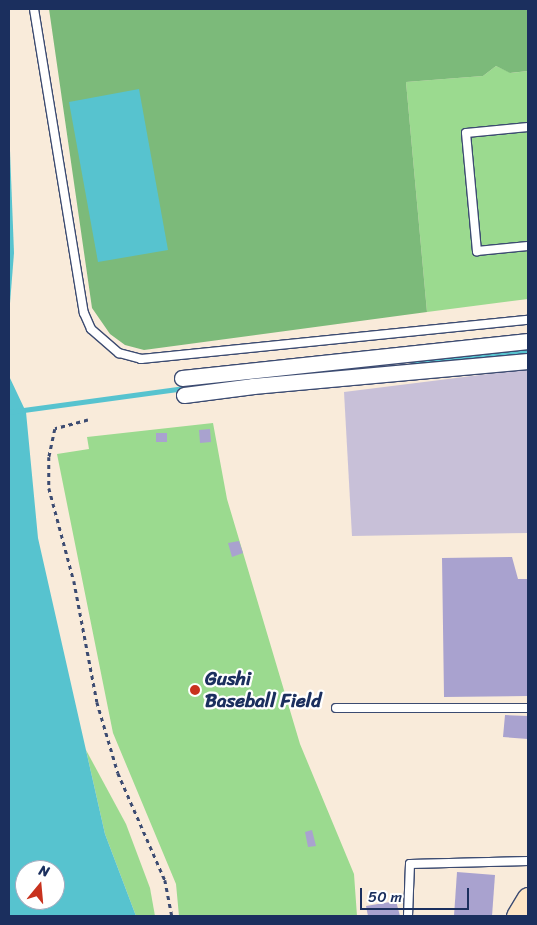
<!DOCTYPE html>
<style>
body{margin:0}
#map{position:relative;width:537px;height:925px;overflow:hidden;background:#f9ebda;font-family:Sriracha,sans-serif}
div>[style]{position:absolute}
.industrial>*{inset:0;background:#c8c0d8}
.green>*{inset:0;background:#9bda8f}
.forest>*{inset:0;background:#7cba7a}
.water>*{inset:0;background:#57c3cf}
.stream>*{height:4.5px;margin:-2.25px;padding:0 2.25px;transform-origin:2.25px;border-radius:2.25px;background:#57c3cf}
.building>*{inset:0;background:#a9a2cf}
.path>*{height:2.5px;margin-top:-1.25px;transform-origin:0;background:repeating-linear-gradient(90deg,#3c4b71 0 4px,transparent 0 8px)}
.roads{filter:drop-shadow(1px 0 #3c4b71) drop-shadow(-1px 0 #3c4b71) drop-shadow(0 1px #3c4b71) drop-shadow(0 -1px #3c4b71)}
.lane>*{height:8px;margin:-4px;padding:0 4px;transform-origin:4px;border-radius:4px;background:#fff}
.street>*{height:15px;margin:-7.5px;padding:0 7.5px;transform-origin:7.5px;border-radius:7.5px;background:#fff}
.secondary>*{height:21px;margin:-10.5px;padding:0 10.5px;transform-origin:10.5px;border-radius:10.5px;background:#fde5c5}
.dots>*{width:14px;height:14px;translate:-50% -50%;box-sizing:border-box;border:2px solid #fff;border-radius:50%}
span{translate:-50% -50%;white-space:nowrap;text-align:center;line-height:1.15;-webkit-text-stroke:4.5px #fff;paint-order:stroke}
.poi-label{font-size:19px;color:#1b2f5e;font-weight:700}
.left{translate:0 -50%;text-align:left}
.frame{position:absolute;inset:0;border:10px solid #1b2f5e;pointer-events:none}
.north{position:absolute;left:15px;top:860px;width:50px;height:50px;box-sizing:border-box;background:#fff;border:1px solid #a4acbf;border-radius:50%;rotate:17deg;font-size:14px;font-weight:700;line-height:20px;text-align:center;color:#1b2f5e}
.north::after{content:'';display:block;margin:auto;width:18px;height:22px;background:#c8321e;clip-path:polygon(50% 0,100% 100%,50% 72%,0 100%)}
.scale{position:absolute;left:360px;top:888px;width:109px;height:22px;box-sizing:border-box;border:2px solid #1b2f5e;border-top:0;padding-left:6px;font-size:15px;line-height:18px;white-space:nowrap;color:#1b2f5e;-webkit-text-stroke:4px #fff;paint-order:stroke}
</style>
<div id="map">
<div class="industrial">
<i style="clip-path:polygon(528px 369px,528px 533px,352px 536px,344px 392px)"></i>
</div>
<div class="green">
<i style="clip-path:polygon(496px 66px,511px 73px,528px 71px,528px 299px,427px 312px,406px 82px,483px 76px)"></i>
<i style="clip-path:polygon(213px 423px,227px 499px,300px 744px,354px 874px,357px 916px,179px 916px,176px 884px,113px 733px,57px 454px,89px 449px,87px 437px)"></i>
<i style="clip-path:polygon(86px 750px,126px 824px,150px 888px,155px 916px,136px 916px,105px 834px)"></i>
</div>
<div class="forest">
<i style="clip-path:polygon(49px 9px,528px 9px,528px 71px,510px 73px,496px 66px,483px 76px,406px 82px,427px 312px,144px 350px,125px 345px,110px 334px,92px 308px)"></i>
</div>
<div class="water">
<i style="clip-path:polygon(139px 89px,168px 250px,98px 262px,69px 102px)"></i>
<i style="clip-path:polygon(9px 125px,14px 253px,9px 316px)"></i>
<i style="clip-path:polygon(evenodd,9px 376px,26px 412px,38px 538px,105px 834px,136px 916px,9px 916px,9px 376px,25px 870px,55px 870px,55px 900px,25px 900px,25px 870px)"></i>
</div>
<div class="stream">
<i style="left:413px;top:364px;width:116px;rotate:-6deg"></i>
<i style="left:9px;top:412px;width:177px;rotate:-7.8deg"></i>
</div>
<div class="building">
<i style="clip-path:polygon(210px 429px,211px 442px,200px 443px,199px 430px)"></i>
<i style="clip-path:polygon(156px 433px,167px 433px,167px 442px,156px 442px)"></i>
<i style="clip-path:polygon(239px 541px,243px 553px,232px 557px,228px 543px)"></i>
<i style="clip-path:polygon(512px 557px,518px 579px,528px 579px,528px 696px,444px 697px,442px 558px)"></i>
<i style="clip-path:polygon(505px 715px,528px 716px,528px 739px,503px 737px)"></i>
<i style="clip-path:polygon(312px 830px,316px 846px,308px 847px,305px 832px)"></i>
<i style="clip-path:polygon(457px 872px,495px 875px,492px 916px,454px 916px)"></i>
<i style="clip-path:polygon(396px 901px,400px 916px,368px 916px,366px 906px)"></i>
</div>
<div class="path">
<i style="left:88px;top:420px;width:34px;rotate:165deg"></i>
<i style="left:55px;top:429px;width:29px;rotate:102deg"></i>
<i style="left:49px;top:457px;width:31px;rotate:90deg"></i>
<i style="left:49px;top:488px;width:96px;rotate:75deg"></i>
<i style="left:74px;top:581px;width:123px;rotate:79.2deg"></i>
<i style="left:97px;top:702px;width:74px;rotate:73.5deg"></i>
<i style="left:118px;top:773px;width:117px;rotate:66.3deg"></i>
<i style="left:165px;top:880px;width:37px;rotate:79deg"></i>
</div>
<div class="roads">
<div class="lane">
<i style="left:34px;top:9px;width:308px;rotate:80.7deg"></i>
<i style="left:84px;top:313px;width:17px;rotate:66deg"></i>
<i style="left:91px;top:329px;width:37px;rotate:41deg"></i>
<i style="left:119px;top:353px;width:23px;rotate:15deg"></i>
<i style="left:141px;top:359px;width:389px;rotate:-5.8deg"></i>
<i style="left:528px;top:127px;width:62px;rotate:174.5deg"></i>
<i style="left:466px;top:133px;width:119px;rotate:84.7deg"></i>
<i style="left:477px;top:251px;width:51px;rotate:-5.6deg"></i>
<i style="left:336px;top:708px;width:192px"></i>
<i style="left:408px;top:916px;width:52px;rotate:-87.8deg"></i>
<i style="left:410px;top:864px;width:118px;rotate:-1.5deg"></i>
</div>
<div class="street">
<i style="left:182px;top:378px;width:348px;rotate:-6.1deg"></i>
<i style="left:184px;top:395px;width:70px;rotate:-7.4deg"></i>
<i style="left:253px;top:386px;width:276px;rotate:-5.2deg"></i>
</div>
<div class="secondary">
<i style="left:517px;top:916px;width:21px;rotate:-59deg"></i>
</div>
</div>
<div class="dots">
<i style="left:195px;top:690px;background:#c8321e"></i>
</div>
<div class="poi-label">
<span class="left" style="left:205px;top:690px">Gushi<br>Baseball Field</span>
</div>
<div class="frame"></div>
<div class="north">N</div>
<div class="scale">50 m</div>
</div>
